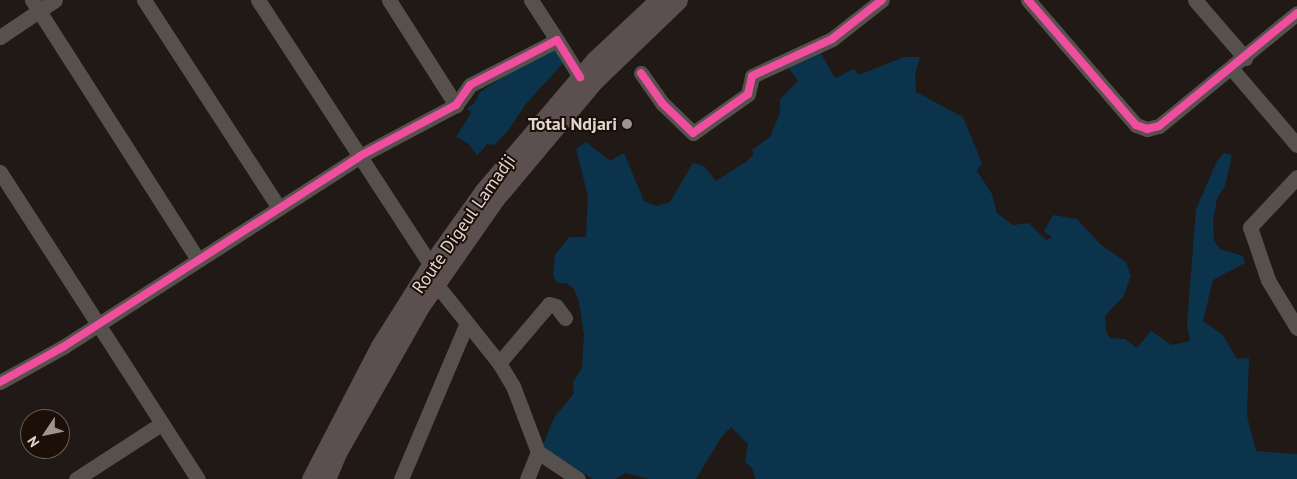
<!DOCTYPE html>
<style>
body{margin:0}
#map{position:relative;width:1297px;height:479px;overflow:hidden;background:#201915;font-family:"PT Sans",sans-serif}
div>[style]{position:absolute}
.water>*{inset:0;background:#0b334b}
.minor>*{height:15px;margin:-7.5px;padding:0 7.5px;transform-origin:7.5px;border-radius:7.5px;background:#56514d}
.major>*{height:19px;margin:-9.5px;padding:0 9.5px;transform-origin:9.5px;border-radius:9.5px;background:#5c4f4f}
.cycleway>*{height:8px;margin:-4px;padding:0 4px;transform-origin:4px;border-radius:4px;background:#ef4d9e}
.dots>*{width:14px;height:14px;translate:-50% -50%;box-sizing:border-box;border:2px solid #1c0f07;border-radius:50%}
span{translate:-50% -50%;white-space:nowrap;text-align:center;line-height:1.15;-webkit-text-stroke:4px #1c0f07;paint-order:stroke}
.poi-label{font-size:18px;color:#e0d7d1;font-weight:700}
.right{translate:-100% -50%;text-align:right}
.street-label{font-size:18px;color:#e0d7d1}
.north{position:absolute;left:20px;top:409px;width:50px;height:50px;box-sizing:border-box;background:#1c0f07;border:1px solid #6a5f58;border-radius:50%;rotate:236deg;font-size:14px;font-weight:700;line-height:20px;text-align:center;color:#e0d7d1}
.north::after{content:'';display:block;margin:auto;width:18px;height:22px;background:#9d948f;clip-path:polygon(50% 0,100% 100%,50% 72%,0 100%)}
</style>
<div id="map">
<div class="water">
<i style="clip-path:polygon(553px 45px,564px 62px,526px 104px,507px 132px,494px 145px,487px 144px,477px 156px,469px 144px,456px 137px,471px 113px,467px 108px,474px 104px,480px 92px)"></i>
<i style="clip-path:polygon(819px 50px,835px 78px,854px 69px,859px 75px,904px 57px,920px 57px,915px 75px,916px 92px,963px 117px,982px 163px,977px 171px,992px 194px,997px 213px,1013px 225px,1029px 223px,1046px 240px,1052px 237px,1044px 231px,1053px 215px,1077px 219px,1101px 245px,1126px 262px,1131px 276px,1123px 297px,1105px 316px,1106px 332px,1110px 338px,1125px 339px,1137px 348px,1151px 331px,1172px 345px,1190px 341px,1187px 324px,1196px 209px,1217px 161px,1224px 153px,1232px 155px,1225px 186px,1217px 198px,1213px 222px,1214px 241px,1220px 249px,1243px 256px,1245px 263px,1213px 280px,1203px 321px,1223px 335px,1237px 359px,1249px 358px,1247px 416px,1256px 451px,1297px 454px,1297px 479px,755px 479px,752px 468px,745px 462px,748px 444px,731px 427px,722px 436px,696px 479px,648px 479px,626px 473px,615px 479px,593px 479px,542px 447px,554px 418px,574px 393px,573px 382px,582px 368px,584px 335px,579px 302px,574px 289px,566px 283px,557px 283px,553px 275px,555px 255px,569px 237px,586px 237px,588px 196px,576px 149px,586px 142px,610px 161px,624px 153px,644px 201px,656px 206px,670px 202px,693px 163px,704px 166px,716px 181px,747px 161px,754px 154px,752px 150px,770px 137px,780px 113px,780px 99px,798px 81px,787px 66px)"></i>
</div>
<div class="minor">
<i style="left:32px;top:0;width:308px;rotate:57.4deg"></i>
<i style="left:144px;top:0;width:248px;rotate:57deg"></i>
<i style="left:258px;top:0;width:316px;rotate:56.9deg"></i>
<i style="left:389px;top:0;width:125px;rotate:57.5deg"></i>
<i style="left:531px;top:0;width:48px;rotate:57deg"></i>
<i style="left:1028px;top:0;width:165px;rotate:49.2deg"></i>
<i style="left:1136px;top:125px;width:12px;rotate:20deg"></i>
<i style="left:1147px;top:129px;width:12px;rotate:-14deg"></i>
<i style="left:1159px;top:126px;width:178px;rotate:-39.3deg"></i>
<i style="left:1195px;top:0;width:77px;rotate:49.2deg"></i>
<i style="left:0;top:37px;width:66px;rotate:-33.9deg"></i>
<i style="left:1232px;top:69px;width:100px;rotate:49.5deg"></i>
<i style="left:641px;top:73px;width:37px;rotate:55deg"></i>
<i style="left:662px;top:103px;width:43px;rotate:44.1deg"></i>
<i style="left:693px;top:133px;width:67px;rotate:-35.3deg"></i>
<i style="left:748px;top:94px;width:18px;rotate:-77deg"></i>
<i style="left:752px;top:76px;width:88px;rotate:-24.8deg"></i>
<i style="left:832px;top:39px;width:63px;rotate:-38deg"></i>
<i style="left:0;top:172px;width:365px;rotate:57.2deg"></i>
<i style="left:1297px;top:177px;width:69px;rotate:133.2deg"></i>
<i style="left:1250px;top:227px;width:56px;rotate:71.2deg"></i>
<i style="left:1268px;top:280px;width:56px;rotate:58.9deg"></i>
<i style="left:436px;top:284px;width:101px;rotate:51.4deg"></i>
<i style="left:499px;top:363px;width:27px;rotate:59deg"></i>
<i style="left:513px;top:386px;width:71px;rotate:69.3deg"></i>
<i style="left:538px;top:452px;width:48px;rotate:34deg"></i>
<i style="left:499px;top:363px;width:77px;rotate:-49.7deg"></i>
<i style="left:549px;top:304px;width:7px;rotate:16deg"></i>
<i style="left:556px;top:306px;width:15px;rotate:53deg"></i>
<i style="left:0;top:382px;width:72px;rotate:-29.1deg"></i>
<i style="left:63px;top:347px;width:353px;rotate:-32.7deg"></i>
<i style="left:360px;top:156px;width:109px;rotate:-28deg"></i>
<i style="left:456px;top:105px;width:24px;rotate:-55deg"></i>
<i style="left:470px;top:85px;width:98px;rotate:-27.3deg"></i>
<i style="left:557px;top:40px;width:44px;rotate:58.1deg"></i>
<i style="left:76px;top:479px;width:101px;rotate:-32.9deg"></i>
<i style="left:401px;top:479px;width:169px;rotate:-67.1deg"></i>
<i style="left:527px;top:479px;width:29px;rotate:-68deg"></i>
</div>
<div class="major">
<i style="left:311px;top:479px;width:150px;rotate:-62.6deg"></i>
<i style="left:380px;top:346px;width:96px;rotate:-57.8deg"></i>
<i style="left:431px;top:265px;width:90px;rotate:-54.5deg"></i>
<i style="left:483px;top:192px;width:172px;rotate:-49.7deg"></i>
<i style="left:594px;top:61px;width:89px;rotate:-43.2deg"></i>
<i style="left:326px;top:479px;width:30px;rotate:-67deg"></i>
<i style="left:338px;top:451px;width:168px;rotate:-60.4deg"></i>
<i style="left:421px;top:305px;width:129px;rotate:-55.1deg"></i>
<i style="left:495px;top:199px;width:155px;rotate:-50deg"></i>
<i style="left:595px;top:80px;width:115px;rotate:-43.9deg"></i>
</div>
<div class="cycleway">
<i style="left:1028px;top:0;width:165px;rotate:49.2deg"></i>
<i style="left:1136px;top:125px;width:12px;rotate:20deg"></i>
<i style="left:1147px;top:129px;width:12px;rotate:-14deg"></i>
<i style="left:1159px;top:126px;width:178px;rotate:-39.3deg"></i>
<i style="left:641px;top:73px;width:37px;rotate:55deg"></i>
<i style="left:662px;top:103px;width:43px;rotate:44.1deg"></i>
<i style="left:693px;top:133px;width:67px;rotate:-35.3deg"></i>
<i style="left:748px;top:94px;width:18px;rotate:-77deg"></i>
<i style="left:752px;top:76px;width:88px;rotate:-24.8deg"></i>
<i style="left:832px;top:39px;width:63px;rotate:-38deg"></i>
<i style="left:0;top:382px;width:72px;rotate:-29.1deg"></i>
<i style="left:63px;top:347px;width:353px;rotate:-32.7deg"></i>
<i style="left:360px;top:156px;width:109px;rotate:-28deg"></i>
<i style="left:456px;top:105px;width:24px;rotate:-55deg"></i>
<i style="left:470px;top:85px;width:98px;rotate:-27.3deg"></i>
<i style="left:557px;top:40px;width:44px;rotate:58.1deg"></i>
</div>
<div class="dots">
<i style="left:627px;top:124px;background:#9d948f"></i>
</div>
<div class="poi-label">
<span class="right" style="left:617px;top:124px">Total Ndjari</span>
</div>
<div class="street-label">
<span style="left:464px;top:224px;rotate:-55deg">Route Digeul Lamadji</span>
</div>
<div class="north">N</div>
</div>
